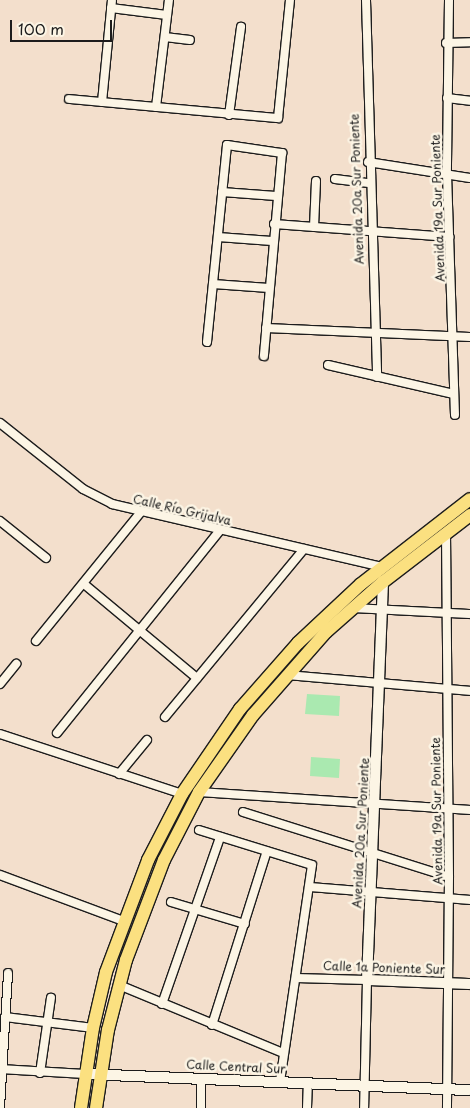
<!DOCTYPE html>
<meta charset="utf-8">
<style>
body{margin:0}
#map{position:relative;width:470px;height:1108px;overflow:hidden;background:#f3dfcc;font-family:"Playpen Sans",sans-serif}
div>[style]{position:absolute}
.green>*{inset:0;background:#aae9b0}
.roads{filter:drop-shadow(1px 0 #1c1c1c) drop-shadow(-1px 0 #1c1c1c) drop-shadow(0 1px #1c1c1c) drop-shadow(0 -1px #1c1c1c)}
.minor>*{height:8px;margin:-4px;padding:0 4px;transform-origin:4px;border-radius:4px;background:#fcf5e5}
.tertiary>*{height:10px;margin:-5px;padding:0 5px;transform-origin:5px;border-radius:5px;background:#fcf5e5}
.primary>*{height:12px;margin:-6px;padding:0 6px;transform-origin:6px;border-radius:6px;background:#fbe080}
span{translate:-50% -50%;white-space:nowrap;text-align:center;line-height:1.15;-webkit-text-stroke:5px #fcf5e5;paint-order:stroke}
.street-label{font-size:12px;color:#1c1c1c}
.scale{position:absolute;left:10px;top:20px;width:102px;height:22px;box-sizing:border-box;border:2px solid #1c1c1c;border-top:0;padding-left:6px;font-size:15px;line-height:18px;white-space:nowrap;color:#1c1c1c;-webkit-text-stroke:4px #fcf5e5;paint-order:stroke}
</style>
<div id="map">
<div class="green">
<i style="clip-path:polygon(307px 694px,340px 696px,339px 716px,305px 714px)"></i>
<i style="clip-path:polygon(311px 757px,340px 759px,339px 778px,310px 776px)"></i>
</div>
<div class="roads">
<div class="minor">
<i style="left:366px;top:0;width:377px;rotate:88.3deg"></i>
<i style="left:449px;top:0;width:174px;rotate:90.7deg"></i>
<i style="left:447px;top:174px;width:241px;rotate:88.1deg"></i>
<i style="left:111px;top:8px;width:56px;rotate:7.1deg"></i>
<i style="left:165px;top:37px;width:25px;rotate:7deg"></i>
<i style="left:446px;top:43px;width:24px;rotate:-2deg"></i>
<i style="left:447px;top:98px;width:23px;rotate:7deg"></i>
<i style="left:69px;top:99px;width:210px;rotate:5.2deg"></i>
<i style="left:278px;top:118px;width:119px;rotate:-84.2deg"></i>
<i style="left:102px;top:102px;width:102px;rotate:-84.4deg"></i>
<i style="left:156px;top:107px;width:108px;rotate:-83.1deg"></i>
<i style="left:229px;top:115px;width:89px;rotate:-82.2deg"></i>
<i style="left:368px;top:162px;width:103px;rotate:8.9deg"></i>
<i style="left:335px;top:179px;width:34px;rotate:7deg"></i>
<i style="left:222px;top:192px;width:54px;rotate:4.2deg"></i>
<i style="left:274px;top:224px;width:176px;rotate:4.2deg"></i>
<i style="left:314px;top:227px;width:46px;rotate:-87.5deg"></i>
<i style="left:218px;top:237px;width:54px;rotate:4.2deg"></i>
<i style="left:213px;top:284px;width:56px;rotate:4.1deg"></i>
<i style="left:266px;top:328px;width:204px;rotate:2.5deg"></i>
<i style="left:207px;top:342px;width:198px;rotate:-84.2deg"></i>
<i style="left:227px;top:145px;width:56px;rotate:8.3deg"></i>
<i style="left:282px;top:153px;width:204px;rotate:95.1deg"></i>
<i style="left:328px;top:365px;width:129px;rotate:13deg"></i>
<i style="left:0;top:423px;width:106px;rotate:38.5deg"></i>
<i style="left:83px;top:489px;width:33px;rotate:27deg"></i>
<i style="left:112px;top:504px;width:277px;rotate:13.1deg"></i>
<i style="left:0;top:521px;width:59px;rotate:38.8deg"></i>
<i style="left:446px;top:533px;width:344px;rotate:89.5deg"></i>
<i style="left:449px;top:877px;width:231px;rotate:90.5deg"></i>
<i style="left:84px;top:584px;width:147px;rotate:39.8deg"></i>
<i style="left:352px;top:608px;width:118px;rotate:2.9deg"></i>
<i style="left:36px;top:641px;width:165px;rotate:-50.9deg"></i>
<i style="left:288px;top:675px;width:183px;rotate:5deg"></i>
<i style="left:0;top:684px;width:26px;rotate:-51deg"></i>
<i style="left:165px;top:717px;width:218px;rotate:-50.4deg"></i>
<i style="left:57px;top:733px;width:260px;rotate:-51.2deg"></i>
<i style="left:0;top:734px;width:192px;rotate:18.2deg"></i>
<i style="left:119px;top:774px;width:44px;rotate:-50.5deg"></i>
<i style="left:199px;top:792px;width:272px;rotate:3.8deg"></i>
<i style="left:243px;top:812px;width:216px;rotate:17.5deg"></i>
<i style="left:199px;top:830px;width:118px;rotate:17.2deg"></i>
<i style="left:312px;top:865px;width:219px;rotate:98.4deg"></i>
<i style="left:0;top:875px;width:132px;rotate:20.4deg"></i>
<i style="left:310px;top:887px;width:161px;rotate:4.6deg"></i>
<i style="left:171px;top:902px;width:77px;rotate:16.6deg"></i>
<i style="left:296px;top:978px;width:71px;rotate:1.6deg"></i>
<i style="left:367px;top:980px;width:128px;rotate:91.3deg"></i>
<i style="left:119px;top:985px;width:178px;rotate:22.5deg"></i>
<i style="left:162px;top:1004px;width:177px;rotate:-70.8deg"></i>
<i style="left:5px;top:1017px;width:89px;rotate:7.1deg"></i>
<i style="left:212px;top:1025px;width:182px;rotate:-72.5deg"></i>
<i style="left:0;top:1069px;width:85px;rotate:3.4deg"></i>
<i style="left:40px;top:1073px;width:76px;rotate:-81.7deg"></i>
<i style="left:0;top:1108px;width:135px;rotate:-86.6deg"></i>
<i style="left:201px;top:1108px;width:30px;rotate:-90deg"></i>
<i style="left:307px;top:1108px;width:25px;rotate:-88deg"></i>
</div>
<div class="tertiary">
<i style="left:383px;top:582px;width:398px;rotate:92.3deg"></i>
<i style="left:367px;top:980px;width:103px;rotate:2.2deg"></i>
<i style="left:85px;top:1074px;width:385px;rotate:2.4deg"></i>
</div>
<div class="primary">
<i style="left:81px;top:1108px;width:81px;rotate:-81.5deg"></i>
<i style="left:93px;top:1028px;width:57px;rotate:-76.9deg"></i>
<i style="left:106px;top:972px;width:120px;rotate:-69.4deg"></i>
<i style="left:148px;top:860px;width:74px;rotate:-62.7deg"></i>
<i style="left:182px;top:794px;width:103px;rotate:-55.7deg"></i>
<i style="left:240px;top:709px;width:88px;rotate:-48.7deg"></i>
<i style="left:298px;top:643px;width:86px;rotate:-43.1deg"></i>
<i style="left:361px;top:584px;width:138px;rotate:-37.9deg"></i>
<i style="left:96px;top:1108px;width:79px;rotate:-81.3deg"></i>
<i style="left:108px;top:1030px;width:72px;rotate:-75.6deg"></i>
<i style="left:126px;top:960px;width:107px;rotate:-69.2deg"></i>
<i style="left:164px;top:860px;width:76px;rotate:-62.8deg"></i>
<i style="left:199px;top:792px;width:94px;rotate:-55deg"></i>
<i style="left:253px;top:715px;width:111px;rotate:-48.7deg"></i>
<i style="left:326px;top:632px;width:76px;rotate:-41.3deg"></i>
<i style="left:383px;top:582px;width:110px;rotate:-37.6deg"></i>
</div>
</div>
<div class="street-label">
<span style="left:357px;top:189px;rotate:-92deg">Avenida 20a Sur Poniente</span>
<span style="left:438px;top:208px;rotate:-92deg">Avenida 19a Sur Poniente</span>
<span style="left:182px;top:510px;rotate:13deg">Calle Río Grijalva</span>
<span style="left:437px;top:811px;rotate:-91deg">Avenida 19a Sur Poniente</span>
<span style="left:361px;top:833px;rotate:-87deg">Avenida 20a Sur Poniente</span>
<span style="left:384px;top:968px;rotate:2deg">Calle 1a Poniente Sur</span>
<span style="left:236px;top:1067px;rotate:3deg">Calle Central Sur</span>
</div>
<div class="scale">100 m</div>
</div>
